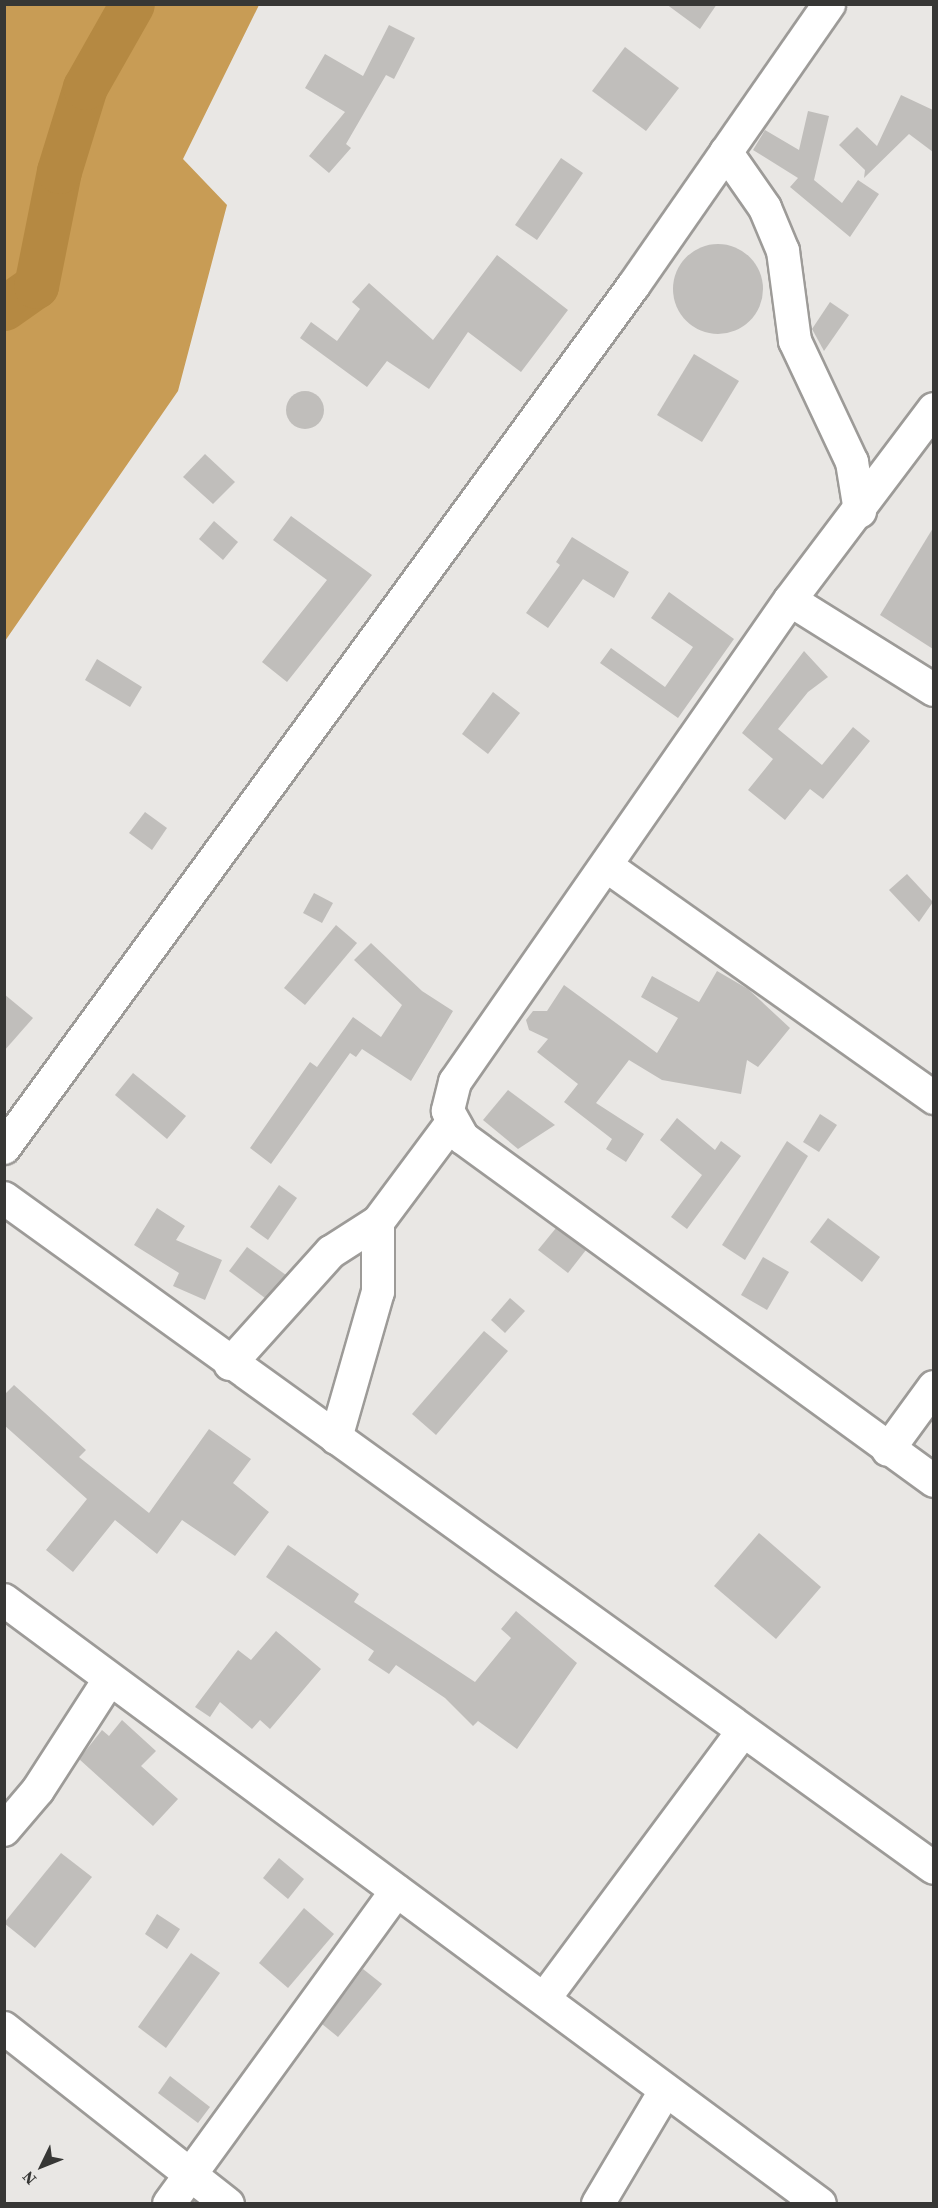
<!DOCTYPE html>
<style>
body{margin:0}
#map{position:relative;width:938px;height:2208px;overflow:hidden;background:#e9e7e4;font-family:"Source Serif 4",serif}
div>[style]{position:absolute}
.forest>*{inset:0;background:#c89c55}
.river>*{height:45px;margin:-22.5px;padding:0 22.5px;transform-origin:22.5px;border-radius:22.5px;background:#b58942}
.building>*{inset:0;background:#c0bebb}
.round{border-radius:50%}
.roads{filter:drop-shadow(2px 0 #9d9b98) drop-shadow(-2px 0 #9d9b98) drop-shadow(0 2px #9d9b98) drop-shadow(0 -2px #9d9b98)}
.minor>*{height:32px;margin:-16px;padding:0 16px;transform-origin:16px;border-radius:16px;background:#fff}
span{translate:-50% -50%;white-space:nowrap;text-align:center;line-height:1.15;-webkit-text-stroke:4.5px #e9e7e4;paint-order:stroke}
.frame{position:absolute;inset:0;border:6px solid #373735;pointer-events:none}
.north{position:absolute;left:12px;top:2136px;width:60px;height:60px;-webkit-text-stroke:4px #e9e7e4;paint-order:stroke;rotate:227deg;font-size:16px;font-weight:700;line-height:24px;text-align:center;color:#373735}
.north::after{content:'';display:block;margin:auto;width:21px;height:27px;background:#373735;clip-path:polygon(50% 0,100% 100%,50% 72%,0 100%)}
</style>
<div id="map">
<div class="forest">
<i style="clip-path:polygon(5px 4px,259px 5px,183px 159px,227px 205px,178px 391px,5px 641px)"></i>
</div>
<div class="river">
<i style="left:4px;top:308px;width:39px;rotate:-35deg"></i>
<i style="left:36px;top:286px;width:117px;rotate:-78.7deg"></i>
<i style="left:59px;top:171px;width:88px;rotate:-72.8deg"></i>
<i style="left:85px;top:87px;width:95px;rotate:-60.5deg"></i>
</div>
<div class="building">
<i style="clip-path:polygon(666px 4px,717px 4px,700px 29px)"></i>
<i style="clip-path:polygon(389px 25px,415px 38px,394px 79px,386px 75px,346px 144px,351px 148px,329px 173px,309px 156px,345px 112px,305px 88px,325px 54px,363px 76px)"></i>
<i style="clip-path:polygon(625px 47px,679px 88px,646px 131px,592px 91px)"></i>
<i style="clip-path:polygon(901px 95px,933px 110px,933px 152px,909px 134px,864px 178px,865px 170px,839px 145px,857px 127px,877px 146px)"></i>
<i style="clip-path:polygon(808px 111px,829px 116px,814px 180px,842px 203px,858px 180px,879px 194px,850px 237px,790px 187px,798px 178px,753px 150px,765px 130px,799px 150px)"></i>
<i style="clip-path:polygon(561px 158px,583px 173px,537px 240px,515px 225px)"></i>
<i class="round" style="left:673px;top:244px;width:90px;height:90px"></i>
<i style="clip-path:polygon(497px 255px,568px 310px,521px 372px,468px 332px,429px 389px,387px 361px,367px 387px,300px 338px,311px 322px,337px 341px,360px 309px,352px 302px,369px 283px,433px 340px)"></i>
<i style="clip-path:polygon(830px 302px,849px 315px,824px 351px,812px 329px)"></i>
<i style="clip-path:polygon(694px 354px,739px 381px,702px 442px,657px 415px)"></i>
<i class="round" style="left:286px;top:391px;width:38px;height:38px"></i>
<i style="clip-path:polygon(205px 454px,235px 482px,213px 504px,183px 477px)"></i>
<i style="clip-path:polygon(291px 516px,372px 575px,287px 682px,262px 662px,327px 580px,273px 540px)"></i>
<i style="clip-path:polygon(214px 521px,238px 542px,223px 560px,199px 539px)"></i>
<i style="clip-path:polygon(933px 528px,933px 649px,880px 615px)"></i>
<i style="clip-path:polygon(572px 537px,629px 572px,614px 598px,583px 579px,548px 628px,526px 613px,560px 565px,556px 562px)"></i>
<i style="clip-path:polygon(669px 592px,734px 639px,678px 718px,600px 663px,611px 648px,665px 687px,693px 647px,651px 618px)"></i>
<i style="clip-path:polygon(804px 651px,828px 677px,808px 692px,778px 729px,822px 765px,853px 727px,870px 741px,823px 799px,810px 789px,785px 820px,748px 790px,773px 759px,742px 733px)"></i>
<i style="clip-path:polygon(97px 659px,142px 687px,130px 707px,85px 680px)"></i>
<i style="clip-path:polygon(493px 692px,520px 713px,488px 754px,462px 734px)"></i>
<i style="clip-path:polygon(145px 812px,167px 828px,152px 850px,129px 833px)"></i>
<i style="clip-path:polygon(907px 874px,933px 902px,919px 922px,889px 890px)"></i>
<i style="clip-path:polygon(314px 893px,333px 903px,322px 923px,303px 913px)"></i>
<i style="clip-path:polygon(336px 925px,357px 943px,305px 1005px,284px 988px)"></i>
<i style="clip-path:polygon(371px 943px,422px 991px,453px 1011px,411px 1081px,362px 1049px,356px 1057px,350px 1053px,271px 1164px,250px 1148px,310px 1062px,317px 1067px,353px 1017px,381px 1037px,402px 1005px,354px 960px)"></i>
<i style="clip-path:polygon(717px 971px,748px 989px,790px 1028px,758px 1067px,747px 1060px,741px 1094px,662px 1080px,629px 1060px,596px 1103px,644px 1134px,626px 1162px,606px 1149px,612px 1139px,564px 1102px,578px 1084px,537px 1052px,548px 1039px,529px 1030px,526px 1020px,533px 1011px,547px 1011px,564px 985px,657px 1053px,678px 1018px,641px 997px,652px 976px,699px 1002px)"></i>
<i style="clip-path:polygon(4px 994px,33px 1018px,4px 1051px)"></i>
<i style="clip-path:polygon(133px 1073px,186px 1116px,167px 1139px,115px 1095px)"></i>
<i style="clip-path:polygon(508px 1090px,555px 1125px,518px 1149px,483px 1120px)"></i>
<i style="clip-path:polygon(820px 1114px,837px 1125px,819px 1152px,803px 1142px)"></i>
<i style="clip-path:polygon(677px 1118px,715px 1150px,721px 1141px,741px 1156px,687px 1229px,671px 1217px,702px 1175px,660px 1140px)"></i>
<i style="clip-path:polygon(787px 1141px,808px 1156px,745px 1260px,722px 1245px)"></i>
<i style="clip-path:polygon(279px 1185px,297px 1198px,268px 1240px,250px 1227px)"></i>
<i style="clip-path:polygon(157px 1208px,185px 1226px,176px 1240px,222px 1260px,205px 1300px,173px 1286px,179px 1273px,134px 1245px)"></i>
<i style="clip-path:polygon(828px 1218px,880px 1257px,862px 1282px,810px 1242px)"></i>
<i style="clip-path:polygon(556px 1228px,586px 1250px,568px 1273px,538px 1250px)"></i>
<i style="clip-path:polygon(247px 1247px,286px 1275px,265px 1298px,229px 1271px)"></i>
<i style="clip-path:polygon(763px 1257px,789px 1272px,767px 1310px,741px 1295px)"></i>
<i style="clip-path:polygon(510px 1298px,525px 1311px,505px 1333px,491px 1320px)"></i>
<i style="clip-path:polygon(484px 1331px,508px 1351px,436px 1435px,412px 1414px)"></i>
<i style="clip-path:polygon(14px 1385px,86px 1450px,79px 1457px,149px 1513px,209px 1429px,251px 1459px,233px 1483px,269px 1512px,235px 1556px,182px 1520px,157px 1554px,115px 1520px,73px 1572px,46px 1550px,87px 1499px,4px 1425px,4px 1395px)"></i>
<i style="clip-path:polygon(759px 1533px,821px 1587px,776px 1639px,714px 1586px)"></i>
<i style="clip-path:polygon(288px 1545px,359px 1594px,354px 1602px,475px 1682px,511px 1638px,501px 1629px,516px 1611px,577px 1663px,517px 1749px,478px 1721px,473px 1726px,445px 1698px,396px 1665px,389px 1674px,368px 1660px,374px 1651px,266px 1577px)"></i>
<i style="clip-path:polygon(276px 1631px,321px 1669px,270px 1729px,260px 1720px,252px 1729px,220px 1702px,210px 1717px,195px 1707px,238px 1650px,251px 1660px)"></i>
<i style="clip-path:polygon(122px 1720px,156px 1751px,141px 1766px,178px 1799px,153px 1826px,79px 1759px,102px 1730px,109px 1736px)"></i>
<i style="clip-path:polygon(61px 1853px,92px 1877px,35px 1948px,4px 1923px)"></i>
<i style="clip-path:polygon(279px 1858px,304px 1879px,288px 1899px,263px 1878px)"></i>
<i style="clip-path:polygon(304px 1908px,334px 1934px,288px 1988px,259px 1963px)"></i>
<i style="clip-path:polygon(157px 1914px,180px 1929px,167px 1949px,145px 1934px)"></i>
<i style="clip-path:polygon(191px 1953px,220px 1973px,166px 2048px,138px 2027px)"></i>
<i style="clip-path:polygon(363px 1969px,382px 1984px,338px 2037px,322px 2024px)"></i>
<i style="clip-path:polygon(170px 2076px,210px 2107px,198px 2123px,158px 2093px)"></i>
</div>
<div class="roads">
<div class="minor">
<i style="left:726px;top:152px;width:68px;rotate:55.1deg"></i>
<i style="left:765px;top:208px;width:47px;rotate:67.3deg"></i>
<i style="left:783px;top:251px;width:91px;rotate:82.4deg"></i>
<i style="left:795px;top:341px;width:134px;rotate:64.8deg"></i>
<i style="left:852px;top:462px;width:50px;rotate:80.7deg"></i>
<i style="left:934px;top:409px;width:239px;rotate:127deg"></i>
<i style="left:790px;top:600px;width:170px;rotate:32deg"></i>
<i style="left:790px;top:600px;width:587px;rotate:124.8deg"></i>
<i style="left:455px;top:1082px;width:30px;rotate:104deg"></i>
<i style="left:448px;top:1111px;width:31px;rotate:61deg"></i>
<i style="left:463px;top:1138px;width:583px;rotate:36.06deg"></i>
<i style="left:608px;top:867px;width:400px;rotate:35.3deg"></i>
<i style="left:4px;top:1148px;width:1068px;rotate:-53.87deg"></i>
<i style="left:634px;top:285px;width:342px;rotate:-55.2deg"></i>
<i style="left:4px;top:1198px;width:1146px;rotate:35.77deg"></i>
<i style="left:230px;top:1364px;width:151px;rotate:-48deg"></i>
<i style="left:331px;top:1252px;width:56px;rotate:-32.6deg"></i>
<i style="left:378px;top:1222px;width:122px;rotate:-53.3deg"></i>
<i style="left:336px;top:1438px;width:152px;rotate:-74deg"></i>
<i style="left:378px;top:1292px;width:70px;rotate:-90deg"></i>
<i style="left:888px;top:1450px;width:78px;rotate:-53.9deg"></i>
<i style="left:4px;top:1600px;width:1015px;rotate:36.51deg"></i>
<i style="left:4px;top:1830px;width:52px;rotate:-49.6deg"></i>
<i style="left:38px;top:1790px;width:131px;rotate:-57.2deg"></i>
<i style="left:544px;top:1999px;width:332px;rotate:-53.4deg"></i>
<i style="left:4px;top:2028px;width:285px;rotate:38.2deg"></i>
<i style="left:169px;top:2204px;width:387px;rotate:-54deg"></i>
<i style="left:598px;top:2204px;width:129px;rotate:-59.3deg"></i>
</div>
</div>
<div class="frame"></div>
<div class="north">N</div>
</div>
